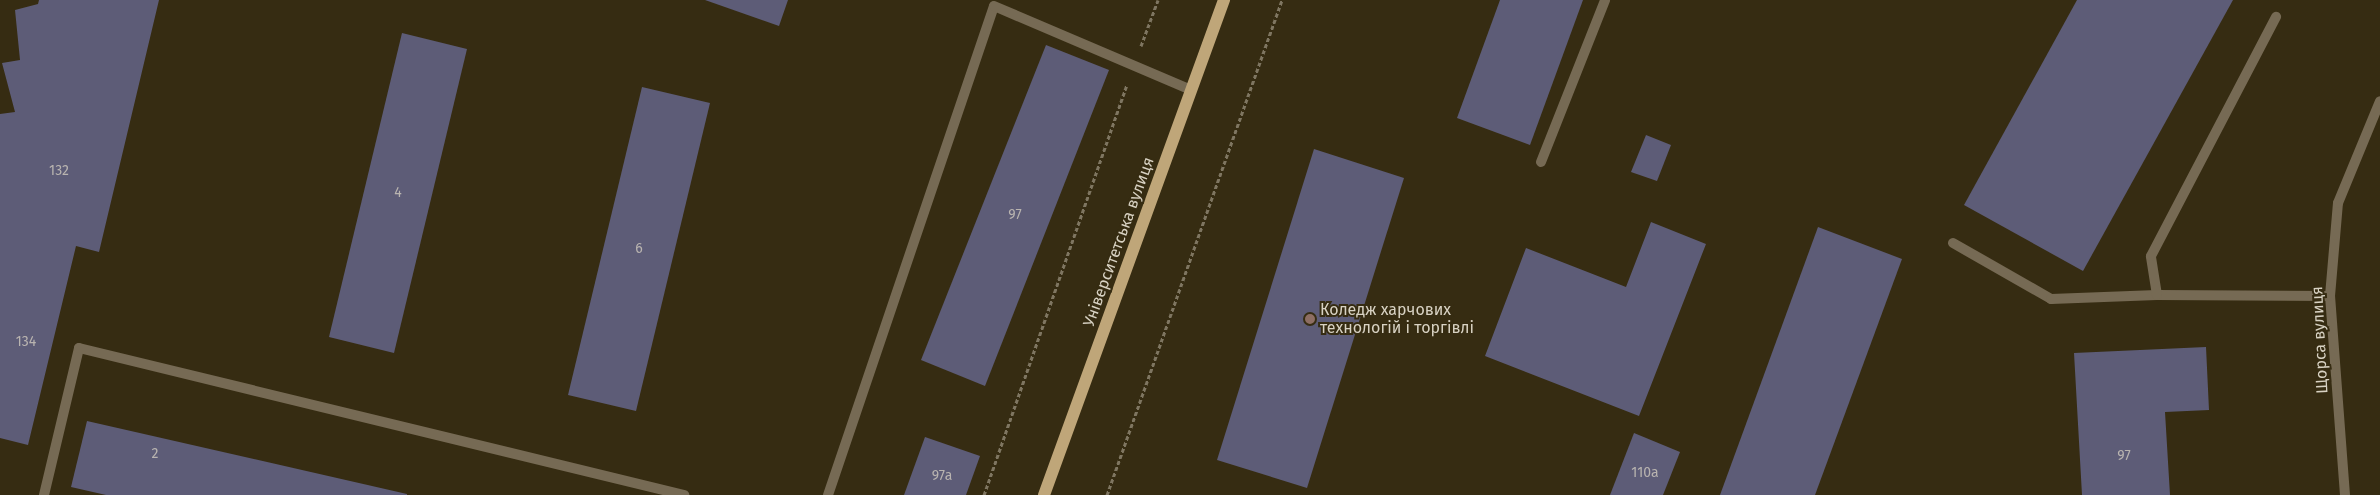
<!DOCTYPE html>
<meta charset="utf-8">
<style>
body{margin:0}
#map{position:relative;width:2380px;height:495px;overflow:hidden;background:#362c12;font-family:"Fira Sans",sans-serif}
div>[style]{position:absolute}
.building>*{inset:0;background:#5d5c77}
.path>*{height:3px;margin-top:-1.5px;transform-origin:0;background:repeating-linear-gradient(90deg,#7f7661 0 4px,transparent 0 6.5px)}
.service>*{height:10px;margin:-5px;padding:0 5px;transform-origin:5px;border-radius:5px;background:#766a54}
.tertiary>*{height:10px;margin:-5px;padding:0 5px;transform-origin:5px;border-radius:5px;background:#766a54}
.primary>*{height:12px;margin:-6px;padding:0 6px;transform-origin:6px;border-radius:6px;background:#bfa679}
.dots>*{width:14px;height:14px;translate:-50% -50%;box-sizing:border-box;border:2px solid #362c12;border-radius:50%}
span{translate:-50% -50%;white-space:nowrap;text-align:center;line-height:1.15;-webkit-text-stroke:4px #362c12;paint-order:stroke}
.number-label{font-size:14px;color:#b9b4b0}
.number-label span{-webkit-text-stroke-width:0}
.street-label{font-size:16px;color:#d8d2c3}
.poi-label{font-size:16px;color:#d8d2c3}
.left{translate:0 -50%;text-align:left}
</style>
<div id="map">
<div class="building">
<i style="clip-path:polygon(39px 0,159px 0,99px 252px,76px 246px,28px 445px,0 438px,0 114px,15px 112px,2px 63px,20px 60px,15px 10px,38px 4px)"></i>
<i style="clip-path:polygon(705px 0,788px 0,779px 26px)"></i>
<i style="clip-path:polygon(1500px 0,1583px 0,1530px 145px,1457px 118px)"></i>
<i style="clip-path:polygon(2077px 0,2233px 0,2083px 271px,1964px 205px)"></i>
<i style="clip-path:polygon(402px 33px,467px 49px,394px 353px,329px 337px)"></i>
<i style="clip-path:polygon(1046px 45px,1109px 70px,985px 386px,921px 360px)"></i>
<i style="clip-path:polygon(642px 87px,710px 103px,636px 411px,568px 395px)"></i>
<i style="clip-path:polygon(1646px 135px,1671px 145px,1657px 181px,1631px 172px)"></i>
<i style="clip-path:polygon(1314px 149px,1404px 178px,1307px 488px,1217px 460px)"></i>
<i style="clip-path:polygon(1651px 222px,1706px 244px,1639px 416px,1485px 356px,1526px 248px,1626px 287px)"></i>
<i style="clip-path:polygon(1818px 227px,1902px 259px,1815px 495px,1720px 495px)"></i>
<i style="clip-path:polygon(2206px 347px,2209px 410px,2165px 412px,2170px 495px,2082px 495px,2074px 353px)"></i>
<i style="clip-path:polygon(87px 421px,407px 494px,407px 495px,106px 495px,71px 487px)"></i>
<i style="clip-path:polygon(1634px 433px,1680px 452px,1663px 495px,1610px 495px)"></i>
<i style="clip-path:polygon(925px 437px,980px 456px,966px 495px,904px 495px)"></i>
</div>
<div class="path">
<i style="left:1141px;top:46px;width:49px;rotate:-69.7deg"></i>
<i style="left:984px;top:495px;width:434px;rotate:-70.8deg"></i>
<i style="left:1107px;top:495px;width:525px;rotate:-70.53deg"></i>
</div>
<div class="service">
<i style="left:1541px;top:162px;width:174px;rotate:-68.4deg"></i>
<i style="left:1953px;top:243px;width:113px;rotate:29.7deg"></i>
<i style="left:2051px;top:299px;width:106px;rotate:-2.2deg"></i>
<i style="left:2157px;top:295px;width:173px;rotate:0.3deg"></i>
<i style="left:2157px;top:295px;width:39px;rotate:-99deg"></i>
<i style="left:2151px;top:256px;width:270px;rotate:-62.4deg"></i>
<i style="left:44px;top:495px;width:151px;rotate:-76.6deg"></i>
<i style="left:79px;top:348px;width:623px;rotate:13.66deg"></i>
<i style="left:828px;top:495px;width:516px;rotate:-71.25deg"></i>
<i style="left:994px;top:6px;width:214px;rotate:23.1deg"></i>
</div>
<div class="tertiary">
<i style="left:2345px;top:495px;width:200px;rotate:-94.3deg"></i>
<i style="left:2330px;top:296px;width:93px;rotate:-85.1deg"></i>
<i style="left:2338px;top:203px;width:110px;rotate:-67.6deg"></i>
</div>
<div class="primary">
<i style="left:1044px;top:495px;width:527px;rotate:-70.02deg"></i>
</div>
<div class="dots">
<i style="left:1310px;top:319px;background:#8d6e63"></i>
</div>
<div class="number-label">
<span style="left:59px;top:171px">132</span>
<span style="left:398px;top:193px">4</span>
<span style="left:1015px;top:215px">97</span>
<span style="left:639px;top:249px">6</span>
<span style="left:26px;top:342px">134</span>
<span style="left:155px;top:454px">2</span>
<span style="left:2124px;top:456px">97</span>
<span style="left:1645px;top:473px">110а</span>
<span style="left:942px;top:476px">97а</span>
</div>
<div class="street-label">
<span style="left:1119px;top:242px;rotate:-70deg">Університетська вулиця</span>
<span style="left:2320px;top:340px;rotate:-93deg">Щорса вулиця</span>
</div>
<div class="poi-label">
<span class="left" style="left:1320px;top:319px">Коледж харчових<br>технологій і торгівлі</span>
</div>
</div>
